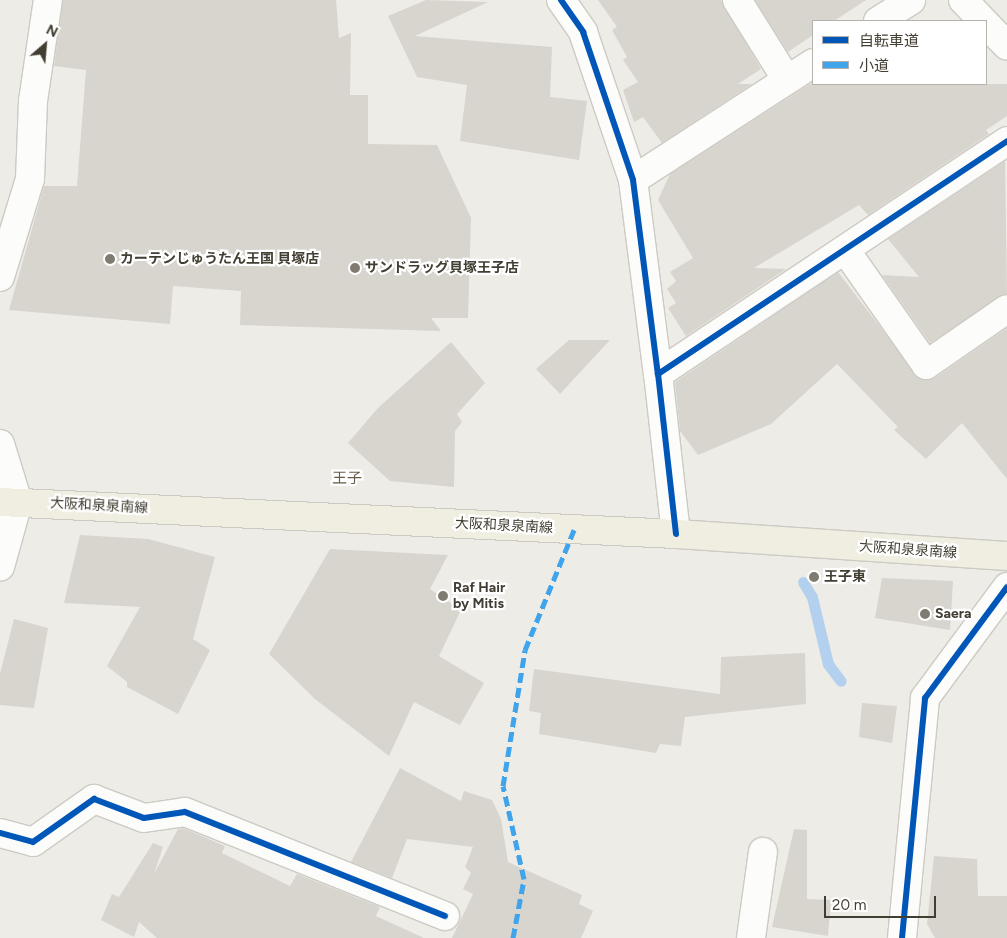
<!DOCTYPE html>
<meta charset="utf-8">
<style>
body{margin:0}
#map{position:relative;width:1007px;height:938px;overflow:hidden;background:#eeece6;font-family:Figtree,"Noto Sans JP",sans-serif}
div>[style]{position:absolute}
.stream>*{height:11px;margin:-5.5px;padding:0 5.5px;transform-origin:5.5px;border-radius:5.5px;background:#b3d1ee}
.building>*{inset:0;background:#d7d5ce}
.roads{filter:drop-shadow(1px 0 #cccac3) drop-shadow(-1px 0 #cccac3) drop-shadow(0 1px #cccac3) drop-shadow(0 -1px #cccac3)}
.minor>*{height:28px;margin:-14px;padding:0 14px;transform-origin:14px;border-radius:14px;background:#fcfcfb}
.major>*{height:28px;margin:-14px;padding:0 14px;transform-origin:14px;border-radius:14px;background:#f0ede1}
.quiet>*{height:5px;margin-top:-2.5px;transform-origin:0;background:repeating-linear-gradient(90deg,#3fa4eb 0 10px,transparent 0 15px)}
.cycleway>*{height:6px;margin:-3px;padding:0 3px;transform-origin:3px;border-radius:3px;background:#0057b8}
.dots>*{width:14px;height:14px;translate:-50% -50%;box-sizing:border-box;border:2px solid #fff;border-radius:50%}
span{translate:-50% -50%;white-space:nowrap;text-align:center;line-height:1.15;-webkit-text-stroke:4.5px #fff;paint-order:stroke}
.poi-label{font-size:14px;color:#433e32;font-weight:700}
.left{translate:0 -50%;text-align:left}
.street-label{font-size:14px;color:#433e32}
.neighbourhood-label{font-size:15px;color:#665d49}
.legend{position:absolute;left:812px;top:20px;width:175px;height:65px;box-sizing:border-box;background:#fff;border:1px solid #b4b2ad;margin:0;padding:6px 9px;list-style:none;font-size:15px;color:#433e32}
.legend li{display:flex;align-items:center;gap:10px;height:25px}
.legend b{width:25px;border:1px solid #b4b2ad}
.north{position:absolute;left:20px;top:20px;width:50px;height:50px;-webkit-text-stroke:4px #fff;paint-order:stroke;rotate:27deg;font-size:14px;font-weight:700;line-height:20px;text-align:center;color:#433e32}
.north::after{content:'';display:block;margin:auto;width:18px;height:22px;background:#433e32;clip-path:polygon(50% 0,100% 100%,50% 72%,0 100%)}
.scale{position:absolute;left:824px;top:896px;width:112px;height:22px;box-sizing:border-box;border:2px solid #433e32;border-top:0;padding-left:6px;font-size:15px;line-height:18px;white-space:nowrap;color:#433e32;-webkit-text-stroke:4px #fff;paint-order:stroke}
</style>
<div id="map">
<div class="stream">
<i style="left:803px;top:582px;width:17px;rotate:59deg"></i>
<i style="left:812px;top:597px;width:69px;rotate:76.6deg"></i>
<i style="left:828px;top:664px;width:21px;rotate:53deg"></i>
</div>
<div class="building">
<i style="clip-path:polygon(63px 0,336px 0,339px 38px,351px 33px,350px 95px,368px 95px,368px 144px,437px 145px,471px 218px,468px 318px,431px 318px,441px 331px,240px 325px,241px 291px,173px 286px,170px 324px,9px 310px,44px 186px,77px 186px,86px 70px,54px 66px)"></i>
<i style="clip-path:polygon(426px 0,488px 2px,415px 36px,552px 47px,550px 97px,587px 101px,579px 160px,460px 141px,467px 85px,417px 77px,388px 16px)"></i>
<i style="clip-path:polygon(598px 0,721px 0,761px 69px,738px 84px,752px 84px,662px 143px,643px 117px,634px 122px,623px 90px,638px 82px,623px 60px,627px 57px,612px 30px,617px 27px)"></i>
<i style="clip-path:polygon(755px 0,866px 0,834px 21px,813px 21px,813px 35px,788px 52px)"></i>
<i style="clip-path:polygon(810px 84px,1007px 84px,1007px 116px,986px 130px,989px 134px,868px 215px,859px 205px,754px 268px,786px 269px,686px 336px,668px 308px,676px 303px,667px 289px,676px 281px,670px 272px,693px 258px,658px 200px,670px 174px)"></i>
<i style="clip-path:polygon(1005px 161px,1007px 294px,930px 343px,882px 275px,919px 277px,888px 239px)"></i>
<i style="clip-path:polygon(838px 272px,920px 379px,935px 378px,1007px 328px,1007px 479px,962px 423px,926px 459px,894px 430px,898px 427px,837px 364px,771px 424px,698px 455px,680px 431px,675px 382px)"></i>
<i style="clip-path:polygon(569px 340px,610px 340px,560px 394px,536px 369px)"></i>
<i style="clip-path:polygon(451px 342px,485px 383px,457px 414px,462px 422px,455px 431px,454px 487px,390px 481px,348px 443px,378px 408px)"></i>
<i style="clip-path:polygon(80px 535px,148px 539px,215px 557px,193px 639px,210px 650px,178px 714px,127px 687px,127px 682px,107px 666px,140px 607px,64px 603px)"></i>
<i style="clip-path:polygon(330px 549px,448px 555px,430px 589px,461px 610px,439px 656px,484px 683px,460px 725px,414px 702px,389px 756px,315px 699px,269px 654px)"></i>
<i style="clip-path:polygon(882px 578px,953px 581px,950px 630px,875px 618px)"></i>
<i style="clip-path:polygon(14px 619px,48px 628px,34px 708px,0 705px,0 674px)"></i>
<i style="clip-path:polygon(805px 653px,806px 704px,685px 717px,681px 746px,660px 744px,656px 753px,539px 734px,541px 713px,529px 711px,534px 669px,720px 694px,721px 657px)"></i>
<i style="clip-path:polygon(862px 703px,897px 706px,892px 743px,859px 737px)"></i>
<i style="clip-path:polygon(400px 768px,461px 801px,464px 791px,492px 800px,501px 819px,508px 862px,582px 895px,579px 904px,593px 911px,581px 938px,452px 938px,473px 894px,463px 889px,471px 873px,465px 867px,473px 847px,407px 839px,392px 878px,351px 862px)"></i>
<i style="clip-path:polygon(183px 828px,225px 846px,222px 853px,290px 886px,297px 874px,380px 907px,376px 916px,424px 938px,157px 938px,139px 922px,134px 937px,101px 920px,112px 894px,119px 897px,153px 843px,163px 847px,154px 874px,178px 829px)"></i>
<i style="clip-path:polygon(794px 829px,807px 830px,807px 899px,831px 900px,828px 936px,772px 927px)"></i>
<i style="clip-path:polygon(934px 856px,977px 859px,978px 896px,1007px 896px,1007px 938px,935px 938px,927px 924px)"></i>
</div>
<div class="roads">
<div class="minor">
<i style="left:561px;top:0;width:39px;rotate:55deg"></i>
<i style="left:583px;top:32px;width:156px;rotate:71.3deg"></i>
<i style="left:633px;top:180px;width:196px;rotate:82.7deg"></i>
<i style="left:737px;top:0;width:94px;rotate:58deg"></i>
<i style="left:963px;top:0;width:29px;rotate:46deg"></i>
<i style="left:878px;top:21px;width:39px;rotate:-32deg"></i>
<i style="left:986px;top:24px;width:30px;rotate:46deg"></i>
<i style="left:633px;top:180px;width:215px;rotate:-33deg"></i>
<i style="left:846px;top:251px;width:139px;rotate:54.9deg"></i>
<i style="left:926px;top:365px;width:98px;rotate:-34.7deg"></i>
<i style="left:0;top:277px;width:102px;rotate:-73deg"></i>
<i style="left:30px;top:179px;width:78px;rotate:-87.8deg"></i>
<i style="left:33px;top:101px;width:102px;rotate:-81.6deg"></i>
<i style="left:0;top:444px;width:61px;rotate:72.8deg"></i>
<i style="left:18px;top:502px;width:67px;rotate:105.5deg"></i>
<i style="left:676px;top:534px;width:161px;rotate:-96.4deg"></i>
<i style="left:658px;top:374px;width:420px;rotate:-33.7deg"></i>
<i style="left:0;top:833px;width:34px;rotate:15deg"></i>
<i style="left:33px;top:842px;width:75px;rotate:-35.2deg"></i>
<i style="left:94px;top:799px;width:53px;rotate:20.8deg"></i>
<i style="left:144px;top:818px;width:41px;rotate:-8.3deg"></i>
<i style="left:185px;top:812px;width:280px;rotate:21.8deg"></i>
<i style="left:751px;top:938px;width:87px;rotate:-82.1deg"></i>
<i style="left:902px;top:938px;width:241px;rotate:-84.5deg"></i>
<i style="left:925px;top:698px;width:138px;rotate:-53.5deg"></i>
</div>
<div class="major">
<i style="left:0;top:502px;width:677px;rotate:2.71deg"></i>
<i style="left:676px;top:534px;width:332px;rotate:3.8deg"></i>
</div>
</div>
<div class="quiet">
<i style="left:513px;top:938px;width:60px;rotate:-79.4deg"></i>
<i style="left:524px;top:879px;width:95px;rotate:-102.7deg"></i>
<i style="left:503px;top:786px;width:138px;rotate:-80.8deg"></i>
<i style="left:525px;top:650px;width:130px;rotate:-67.8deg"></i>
</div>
<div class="cycleway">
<i style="left:561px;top:0;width:39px;rotate:55deg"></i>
<i style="left:583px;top:32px;width:156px;rotate:71.3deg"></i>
<i style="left:633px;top:180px;width:196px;rotate:82.7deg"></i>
<i style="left:676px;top:534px;width:161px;rotate:-96.4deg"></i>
<i style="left:658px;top:374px;width:420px;rotate:-33.7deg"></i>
<i style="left:0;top:833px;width:34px;rotate:15deg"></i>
<i style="left:33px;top:842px;width:75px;rotate:-35.2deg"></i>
<i style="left:94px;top:799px;width:53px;rotate:20.8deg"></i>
<i style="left:144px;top:818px;width:41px;rotate:-8.3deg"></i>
<i style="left:185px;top:812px;width:280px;rotate:21.8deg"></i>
<i style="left:902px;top:938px;width:241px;rotate:-84.5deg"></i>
<i style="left:925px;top:698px;width:138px;rotate:-53.5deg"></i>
</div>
<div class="dots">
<i style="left:110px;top:259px;background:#7f7b71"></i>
<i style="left:355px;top:268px;background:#7f7b71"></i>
<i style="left:814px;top:577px;background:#7f7b71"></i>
<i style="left:443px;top:596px;background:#7f7b71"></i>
<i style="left:925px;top:614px;background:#7f7b71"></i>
</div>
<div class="poi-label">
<span class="left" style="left:120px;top:259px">カーテンじゅうたん王国 貝塚店</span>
<span class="left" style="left:365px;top:268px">サンドラッグ貝塚王子店</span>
<span class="left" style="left:824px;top:577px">王子東</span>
<span class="left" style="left:453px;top:596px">Raf Hair<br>by Mitis</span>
<span class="left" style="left:935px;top:614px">Saera</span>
</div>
<div class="street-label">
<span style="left:99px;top:506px;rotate:3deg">大阪和泉泉南線</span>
<span style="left:504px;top:526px;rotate:3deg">大阪和泉泉南線</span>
<span style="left:908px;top:550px;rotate:4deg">大阪和泉泉南線</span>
</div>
<div class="neighbourhood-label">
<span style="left:347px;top:479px">王子</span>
</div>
<ul class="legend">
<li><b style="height:6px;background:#0057b8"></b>自転車道</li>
<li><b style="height:6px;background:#3fa4eb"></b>小道</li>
</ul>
<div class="north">N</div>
<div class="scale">20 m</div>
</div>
